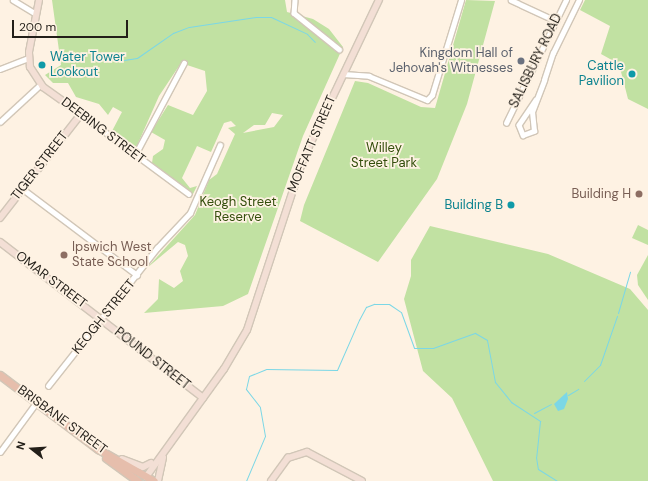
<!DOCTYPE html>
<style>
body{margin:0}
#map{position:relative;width:648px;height:481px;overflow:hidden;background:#fef2e3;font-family:"DM Sans",sans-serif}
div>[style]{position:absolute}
.green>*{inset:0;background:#c1e1a2}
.water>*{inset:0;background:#7bd7e6}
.stream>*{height:1px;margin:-0.5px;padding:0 0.5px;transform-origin:0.5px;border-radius:0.5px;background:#7bd7e6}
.roads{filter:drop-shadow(1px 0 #d1c6b7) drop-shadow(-1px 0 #d1c6b7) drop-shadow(0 1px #d1c6b7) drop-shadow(0 -1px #d1c6b7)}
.street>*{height:4.5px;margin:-2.25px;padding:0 2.25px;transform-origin:2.25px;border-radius:2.25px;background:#fff}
.secondary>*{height:6px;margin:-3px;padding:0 3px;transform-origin:3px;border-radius:3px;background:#f3dfd5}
.primary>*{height:7px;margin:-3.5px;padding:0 3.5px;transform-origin:3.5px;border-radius:3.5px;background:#e6beac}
.dots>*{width:11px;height:11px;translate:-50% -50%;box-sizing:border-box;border:2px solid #fef2e3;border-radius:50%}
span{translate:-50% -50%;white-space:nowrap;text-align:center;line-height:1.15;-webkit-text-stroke:3.5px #fef2e3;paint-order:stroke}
.worship-label{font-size:13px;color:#5b616d}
.right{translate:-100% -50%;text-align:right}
.culture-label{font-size:13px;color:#0d838f}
.left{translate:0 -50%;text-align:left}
.street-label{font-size:13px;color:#231f19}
.park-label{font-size:13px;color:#334e0b}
.education-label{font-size:13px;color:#785e54}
.north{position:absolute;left:12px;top:429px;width:40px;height:40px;-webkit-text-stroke:3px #fef2e3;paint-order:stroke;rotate:287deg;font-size:11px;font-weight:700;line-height:16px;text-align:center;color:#231f19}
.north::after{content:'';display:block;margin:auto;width:14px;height:18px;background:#231f19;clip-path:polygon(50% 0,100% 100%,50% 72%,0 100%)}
.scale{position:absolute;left:12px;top:20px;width:116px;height:18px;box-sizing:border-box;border:2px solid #231f19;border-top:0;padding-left:5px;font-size:12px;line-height:14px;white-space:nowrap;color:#231f19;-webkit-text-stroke:3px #fef2e3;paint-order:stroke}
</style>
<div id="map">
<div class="green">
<i style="clip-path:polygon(evenodd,52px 0,285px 0,287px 12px,313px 19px,329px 29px,343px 47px,303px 136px,248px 294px,223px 306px,144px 313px,158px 299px,159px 279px,174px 288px,183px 281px,180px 271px,188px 256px,185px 245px,178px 242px,147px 268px,195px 215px,209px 180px,217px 174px,235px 134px,228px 128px,236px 126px,231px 121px,224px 123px,211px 152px,197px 146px,182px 178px,190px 188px,197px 186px,191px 198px,152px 163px,153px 156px,163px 149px,165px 140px,151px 132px,168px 105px,193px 115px,207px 91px,205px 71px,181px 63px,159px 96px,136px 148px,111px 133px,122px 112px,113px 107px,108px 115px,99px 104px,76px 97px,68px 83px,53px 83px,45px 75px,61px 65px,52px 0,272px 113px,283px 115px,274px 127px,243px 133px,254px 125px,265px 125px,272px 113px)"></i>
<i style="clip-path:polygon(466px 0,495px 1px,467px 104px,437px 179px,378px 262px,300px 221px,304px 205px,355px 81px,368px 83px,421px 107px,435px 108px)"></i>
<i style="clip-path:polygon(585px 0,648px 0,648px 109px,628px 99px,619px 64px,601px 54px,610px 26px,580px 10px)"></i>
<i style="clip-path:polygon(638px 225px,648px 230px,648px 245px,632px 238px)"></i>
<i style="clip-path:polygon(430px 226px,548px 254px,630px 289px,648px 310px,648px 481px,493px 481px,452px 398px,423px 371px,404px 299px,411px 276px,411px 260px)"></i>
<i style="clip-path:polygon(648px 255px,648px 300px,638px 285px,637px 275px)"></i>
</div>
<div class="water">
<i style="clip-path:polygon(567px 392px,568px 399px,564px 409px,558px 411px,554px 404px)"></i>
</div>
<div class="stream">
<i style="left:124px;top:60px;width:13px;rotate:-9deg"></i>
<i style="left:137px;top:58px;width:44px;rotate:-34.8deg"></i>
<i style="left:173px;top:33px;width:17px;rotate:-21deg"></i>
<i style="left:189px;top:27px;width:68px;rotate:-8.5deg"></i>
<i style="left:256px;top:17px;width:15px"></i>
<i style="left:271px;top:17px;width:40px;rotate:25deg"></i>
<i style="left:307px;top:34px;width:11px;rotate:45deg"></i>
<i style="left:618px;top:313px;width:43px;rotate:-73.7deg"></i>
<i style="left:584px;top:381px;width:23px;rotate:-45deg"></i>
<i style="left:600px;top:365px;width:52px;rotate:-70.9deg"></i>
<i style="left:568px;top:395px;width:12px;rotate:-31deg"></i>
<i style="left:534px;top:413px;width:19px;rotate:-28deg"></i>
<i style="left:246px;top:481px;width:49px;rotate:-67.1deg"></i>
<i style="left:265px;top:436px;width:29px;rotate:-100deg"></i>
<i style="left:260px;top:407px;width:23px;rotate:-128deg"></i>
<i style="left:246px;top:389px;width:13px;rotate:-77deg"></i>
<i style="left:249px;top:376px;width:18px;rotate:-22deg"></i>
<i style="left:266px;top:369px;width:71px;rotate:0.8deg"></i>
<i style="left:337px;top:370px;width:55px;rotate:-66.3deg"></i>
<i style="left:359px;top:320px;width:15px;rotate:-62deg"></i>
<i style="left:366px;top:307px;width:9px;rotate:-21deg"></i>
<i style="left:374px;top:304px;width:15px"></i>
<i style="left:389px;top:304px;width:14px;rotate:34deg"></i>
<i style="left:401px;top:312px;width:38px;rotate:70deg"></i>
<i style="left:414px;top:348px;width:19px"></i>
<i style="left:433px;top:348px;width:45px;rotate:-19.7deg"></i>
<i style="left:475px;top:333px;width:14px;rotate:30deg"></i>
<i style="left:487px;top:340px;width:43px;rotate:79.2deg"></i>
<i style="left:495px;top:382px;width:26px;rotate:51deg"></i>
<i style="left:511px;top:402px;width:35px;rotate:33deg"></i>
<i style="left:540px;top:421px;width:36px;rotate:96deg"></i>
<i style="left:536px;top:457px;width:12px;rotate:81deg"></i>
<i style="left:538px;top:469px;width:22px;rotate:32deg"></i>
</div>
<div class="roads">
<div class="street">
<i style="left:13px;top:0;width:26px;rotate:31deg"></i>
<i style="left:295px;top:0;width:13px;rotate:94deg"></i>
<i style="left:294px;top:13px;width:58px;rotate:38.7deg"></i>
<i style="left:511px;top:0;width:50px;rotate:25deg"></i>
<i style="left:0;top:69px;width:31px;rotate:-21deg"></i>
<i style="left:343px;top:74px;width:26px;rotate:4deg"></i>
<i style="left:369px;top:76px;width:63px;rotate:22.5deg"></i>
<i style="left:427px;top:100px;width:7px;rotate:-45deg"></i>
<i style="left:432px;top:95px;width:99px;rotate:-73deg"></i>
<i style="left:536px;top:100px;width:30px;rotate:124deg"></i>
<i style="left:519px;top:125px;width:11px;rotate:68deg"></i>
<i style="left:523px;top:135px;width:12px;rotate:-20deg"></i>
<i style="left:534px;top:131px;width:19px;rotate:-96deg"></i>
<i style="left:532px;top:112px;width:34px;rotate:-69deg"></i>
<i style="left:544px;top:80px;width:28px;rotate:-72deg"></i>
<i style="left:553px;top:53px;width:59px;rotate:-63.9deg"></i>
<i style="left:81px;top:114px;width:134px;rotate:36.5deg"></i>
<i style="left:0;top:122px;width:54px;rotate:-42.8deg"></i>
<i style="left:506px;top:123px;width:137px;rotate:-64deg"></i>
<i style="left:135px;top:155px;width:104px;rotate:-62deg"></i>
<i style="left:23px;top:189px;width:143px;rotate:37deg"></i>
<i style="left:48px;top:386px;width:176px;rotate:-51.7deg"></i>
<i style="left:157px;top:248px;width:48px;rotate:-46.7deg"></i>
<i style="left:190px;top:213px;width:74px;rotate:-66.2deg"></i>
<i style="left:0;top:452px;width:61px;rotate:-53.7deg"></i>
</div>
<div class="secondary">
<i style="left:0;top:218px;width:132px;rotate:-52.1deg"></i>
<i style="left:81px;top:114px;width:47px;rotate:-144.6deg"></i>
<i style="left:43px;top:87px;width:24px;rotate:-123deg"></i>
<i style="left:30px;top:67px;width:15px;rotate:-94deg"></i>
<i style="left:29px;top:52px;width:53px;rotate:-79.1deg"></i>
<i style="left:0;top:242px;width:256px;rotate:37.5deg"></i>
<i style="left:122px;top:459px;width:22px;rotate:21deg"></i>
<i style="left:143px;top:467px;width:9px;rotate:-27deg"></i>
<i style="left:146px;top:477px;width:133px;rotate:-54.2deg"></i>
<i style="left:224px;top:369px;width:45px;rotate:-59.5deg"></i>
<i style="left:247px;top:330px;width:182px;rotate:-71.8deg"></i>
<i style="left:304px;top:157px;width:174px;rotate:-64.5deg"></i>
<i style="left:158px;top:481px;width:24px;rotate:-78deg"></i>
<i style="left:271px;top:481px;width:29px;rotate:-54deg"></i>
<i style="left:288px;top:458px;width:20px;rotate:-18deg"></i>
<i style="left:307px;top:452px;width:62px;rotate:27.8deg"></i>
</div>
<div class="primary">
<i style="left:0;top:375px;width:123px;rotate:37.1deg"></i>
<i style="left:98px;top:449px;width:64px;rotate:29.7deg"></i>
<i style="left:106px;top:458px;width:39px;rotate:36deg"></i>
</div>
</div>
<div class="dots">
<i style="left:521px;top:61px;background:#6b7280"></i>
<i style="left:42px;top:65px;background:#0f9aa8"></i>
<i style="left:632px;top:74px;background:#0f9aa8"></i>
<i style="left:639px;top:194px;background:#8d6e63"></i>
<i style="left:511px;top:205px;background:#0f9aa8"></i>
<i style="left:64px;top:255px;background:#8d6e63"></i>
</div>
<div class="worship-label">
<span class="right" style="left:513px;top:61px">Kingdom Hall of<br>Jehovah's Witnesses</span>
</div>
<div class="culture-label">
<span class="left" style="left:50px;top:65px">Water Tower<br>Lookout</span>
<span class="right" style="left:624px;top:74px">Cattle<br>Pavilion</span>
<span class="right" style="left:503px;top:205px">Building B</span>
</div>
<div class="street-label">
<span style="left:536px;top:61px;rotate:-64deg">SALISBURY ROAD</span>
<span style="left:103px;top:131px;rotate:37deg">DEEBING STREET</span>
<span style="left:312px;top:144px;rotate:-67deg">MOFFATT STREET</span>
<span style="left:40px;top:166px;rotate:-52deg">TIGER STREET</span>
<span style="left:51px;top:280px;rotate:37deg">OMAR STREET</span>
<span style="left:104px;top:317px;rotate:-51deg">KEOGH STREET</span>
<span style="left:152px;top:359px;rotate:38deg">POUND STREET</span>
<span style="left:62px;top:420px;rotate:36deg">BRISBANE STREET</span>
</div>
<div class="park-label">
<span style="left:384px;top:156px">Willey<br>Street Park</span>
<span style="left:238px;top:210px">Keogh Street<br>Reserve</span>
</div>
<div class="education-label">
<span class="right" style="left:631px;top:194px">Building H</span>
<span class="left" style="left:72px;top:255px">Ipswich West<br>State School</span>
</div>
<div class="north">N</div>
<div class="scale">200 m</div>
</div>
